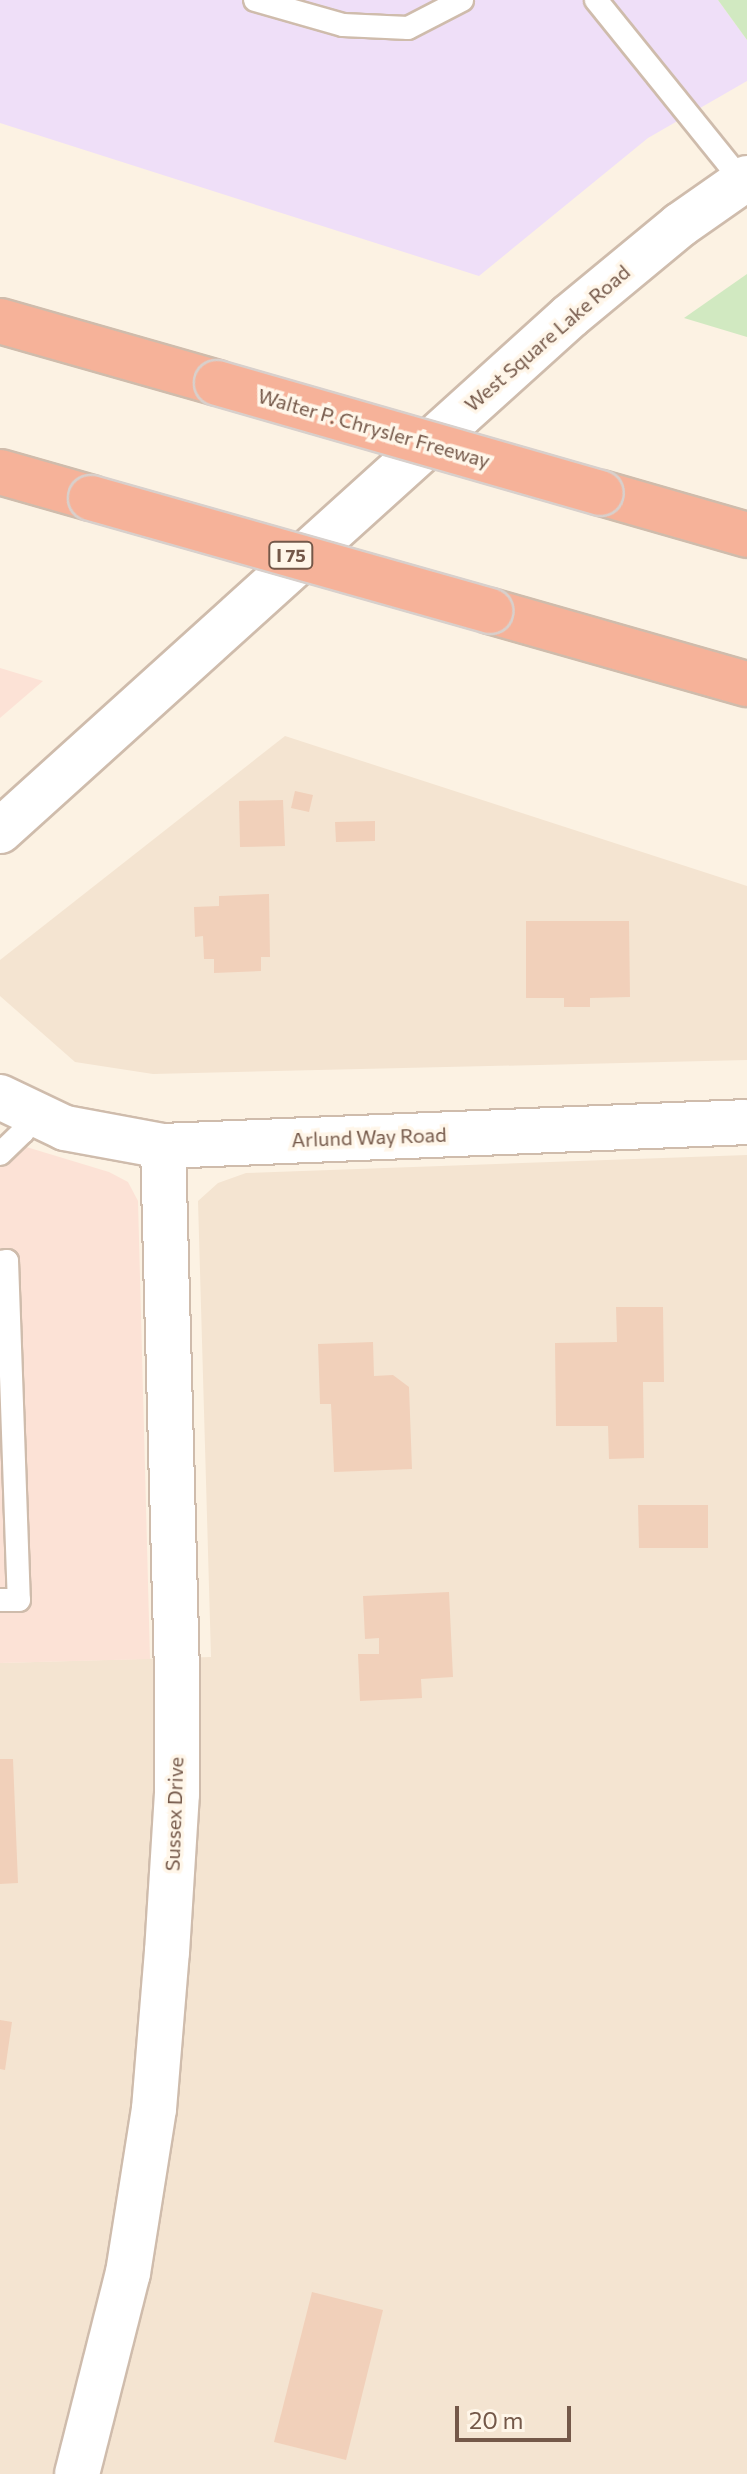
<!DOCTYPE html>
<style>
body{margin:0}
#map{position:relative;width:747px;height:2474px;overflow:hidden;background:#fcf2e3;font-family:Commissioner,sans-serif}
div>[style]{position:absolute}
.residential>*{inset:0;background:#f4e4d1}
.commercial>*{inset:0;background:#fce2d6}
.education>*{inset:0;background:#efdff8}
.green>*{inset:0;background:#d1e9c1}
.building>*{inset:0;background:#f1d0ba}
.roads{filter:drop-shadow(2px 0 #cfbcac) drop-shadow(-2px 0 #cfbcac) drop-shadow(0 2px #cfbcac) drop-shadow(0 -2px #cfbcac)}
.lane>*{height:22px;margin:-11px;padding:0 11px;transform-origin:11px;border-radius:11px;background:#fff}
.street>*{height:44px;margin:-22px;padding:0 22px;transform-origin:22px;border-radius:22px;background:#fff}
.secondary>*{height:44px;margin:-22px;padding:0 22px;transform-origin:22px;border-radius:22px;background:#fff}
.highway>*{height:44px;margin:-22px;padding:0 22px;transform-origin:22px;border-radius:22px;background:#f6b299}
.bridges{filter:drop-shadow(2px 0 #d8d0cc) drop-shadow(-2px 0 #d8d0cc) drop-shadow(0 2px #d8d0cc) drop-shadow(0 -2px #d8d0cc)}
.highway-bridge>*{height:44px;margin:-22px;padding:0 22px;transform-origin:22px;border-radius:22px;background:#f6b299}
span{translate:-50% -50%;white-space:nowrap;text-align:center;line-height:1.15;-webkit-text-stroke:7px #fff6e9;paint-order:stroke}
.shield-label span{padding:2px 6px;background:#fff6e9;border:2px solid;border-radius:6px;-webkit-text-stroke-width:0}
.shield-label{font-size:18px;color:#745849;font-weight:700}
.street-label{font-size:20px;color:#745849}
.scale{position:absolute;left:455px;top:2406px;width:116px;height:36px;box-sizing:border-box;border:4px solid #745849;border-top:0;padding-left:10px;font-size:24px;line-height:28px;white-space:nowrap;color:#745849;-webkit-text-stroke:6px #fff6e9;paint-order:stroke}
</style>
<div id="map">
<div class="residential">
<i style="clip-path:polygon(285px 736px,747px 886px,747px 1060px,153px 1074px,75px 1062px,0 996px,0 960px)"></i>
<i style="clip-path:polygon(747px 1155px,747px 2474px,0 2474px,0 1663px,211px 1657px,198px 1201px,218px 1183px,246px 1173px)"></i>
</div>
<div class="commercial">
<i style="clip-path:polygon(0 668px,43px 681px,0 718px)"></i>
<i style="clip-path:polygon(0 1139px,109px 1172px,128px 1182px,138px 1201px,150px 1659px,0 1663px)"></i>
</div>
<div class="education">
<i style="clip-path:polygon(0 0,718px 0,747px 40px,747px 81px,648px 138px,479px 276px,0 123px)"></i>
</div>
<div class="green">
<i style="clip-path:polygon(718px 0,747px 0,747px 40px)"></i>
<i style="clip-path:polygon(747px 274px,747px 337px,684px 318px)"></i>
</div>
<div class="building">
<i style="clip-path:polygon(295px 791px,313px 795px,309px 812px,291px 808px)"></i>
<i style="clip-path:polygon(283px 800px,285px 846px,240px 847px,239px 801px)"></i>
<i style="clip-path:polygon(375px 821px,375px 841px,336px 842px,335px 822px)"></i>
<i style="clip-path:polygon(269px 894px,270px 957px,261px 957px,261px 971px,214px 973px,214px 959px,204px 959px,203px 936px,195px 937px,194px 907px,219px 906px,219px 896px)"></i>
<i style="clip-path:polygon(526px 921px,629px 921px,630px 997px,590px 998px,590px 1007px,564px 1007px,564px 998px,526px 998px)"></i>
<i style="clip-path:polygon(616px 1307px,663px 1307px,664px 1382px,643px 1382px,644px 1458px,609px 1459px,608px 1426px,556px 1426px,555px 1343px,617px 1342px)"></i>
<i style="clip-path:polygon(373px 1342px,374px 1376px,393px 1375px,409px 1387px,412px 1469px,334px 1472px,331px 1404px,320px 1404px,318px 1344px)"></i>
<i style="clip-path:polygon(638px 1505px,708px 1505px,708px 1548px,639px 1548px)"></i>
<i style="clip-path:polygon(449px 1592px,453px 1677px,421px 1679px,422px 1698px,360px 1701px,358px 1654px,379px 1654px,379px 1638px,365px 1639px,363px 1596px)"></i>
<i style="clip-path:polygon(0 1759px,13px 1759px,18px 1883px,0 1884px)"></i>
<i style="clip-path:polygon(0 2020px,12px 2022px,5px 2070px,0 2069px)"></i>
<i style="clip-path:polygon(312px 2292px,383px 2310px,346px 2460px,274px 2442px)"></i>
</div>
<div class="roads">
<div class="lane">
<i style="left:255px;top:0;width:91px;rotate:15.9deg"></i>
<i style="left:343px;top:25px;width:65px;rotate:2.6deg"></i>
<i style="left:408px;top:28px;width:61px;rotate:-27.4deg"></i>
<i style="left:596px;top:0;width:233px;rotate:51.1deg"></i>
<i style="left:0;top:1154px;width:32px;rotate:-44deg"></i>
<i style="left:23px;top:1132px;width:20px;rotate:-63deg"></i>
<i style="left:0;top:1262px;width:7px;rotate:-8deg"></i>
<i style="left:7px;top:1261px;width:339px;rotate:88deg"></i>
<i style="left:19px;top:1600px;width:19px;rotate:180deg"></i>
</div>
<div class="street">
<i style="left:77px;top:2474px;width:207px;rotate:-75.8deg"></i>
<i style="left:128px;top:2273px;width:166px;rotate:-81deg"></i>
<i style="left:154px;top:2109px;width:158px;rotate:-85.3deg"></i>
<i style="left:167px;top:1952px;width:158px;rotate:-86.4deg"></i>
<i style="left:177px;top:1794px;width:120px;rotate:-90deg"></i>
<i style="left:177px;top:1674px;width:528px;rotate:-91.52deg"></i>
</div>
<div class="secondary">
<i style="left:0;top:831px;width:768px;rotate:-42.1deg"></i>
<i style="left:570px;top:316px;width:143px;rotate:-39.6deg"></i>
<i style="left:680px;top:225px;width:82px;rotate:-35deg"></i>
<i style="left:0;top:1097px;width:72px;rotate:25.5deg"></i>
<i style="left:65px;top:1128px;width:100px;rotate:10.4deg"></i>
<i style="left:163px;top:1146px;width:584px;rotate:-2.35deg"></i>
</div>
<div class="highway">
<i style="left:0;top:321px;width:226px;rotate:15.9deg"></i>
<i style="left:0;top:472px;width:95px;rotate:15.9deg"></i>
<i style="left:601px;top:493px;width:152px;rotate:16deg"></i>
<i style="left:490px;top:611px;width:267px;rotate:15.9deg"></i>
</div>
</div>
<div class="bridges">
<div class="highway-bridge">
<i style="left:217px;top:383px;width:399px;rotate:16deg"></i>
<i style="left:91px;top:498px;width:415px;rotate:15.8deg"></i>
</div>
</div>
<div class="shield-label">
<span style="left:291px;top:555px">I 75</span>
</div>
<div class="street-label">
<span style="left:547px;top:338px;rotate:-41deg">West Square Lake Road</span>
<span style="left:374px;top:428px;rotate:16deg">Walter P. Chrysler Freeway</span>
<span style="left:369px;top:1137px;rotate:-2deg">Arlund Way Road</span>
<span style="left:174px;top:1814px;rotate:-88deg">Sussex Drive</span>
</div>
<div class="scale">20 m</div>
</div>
